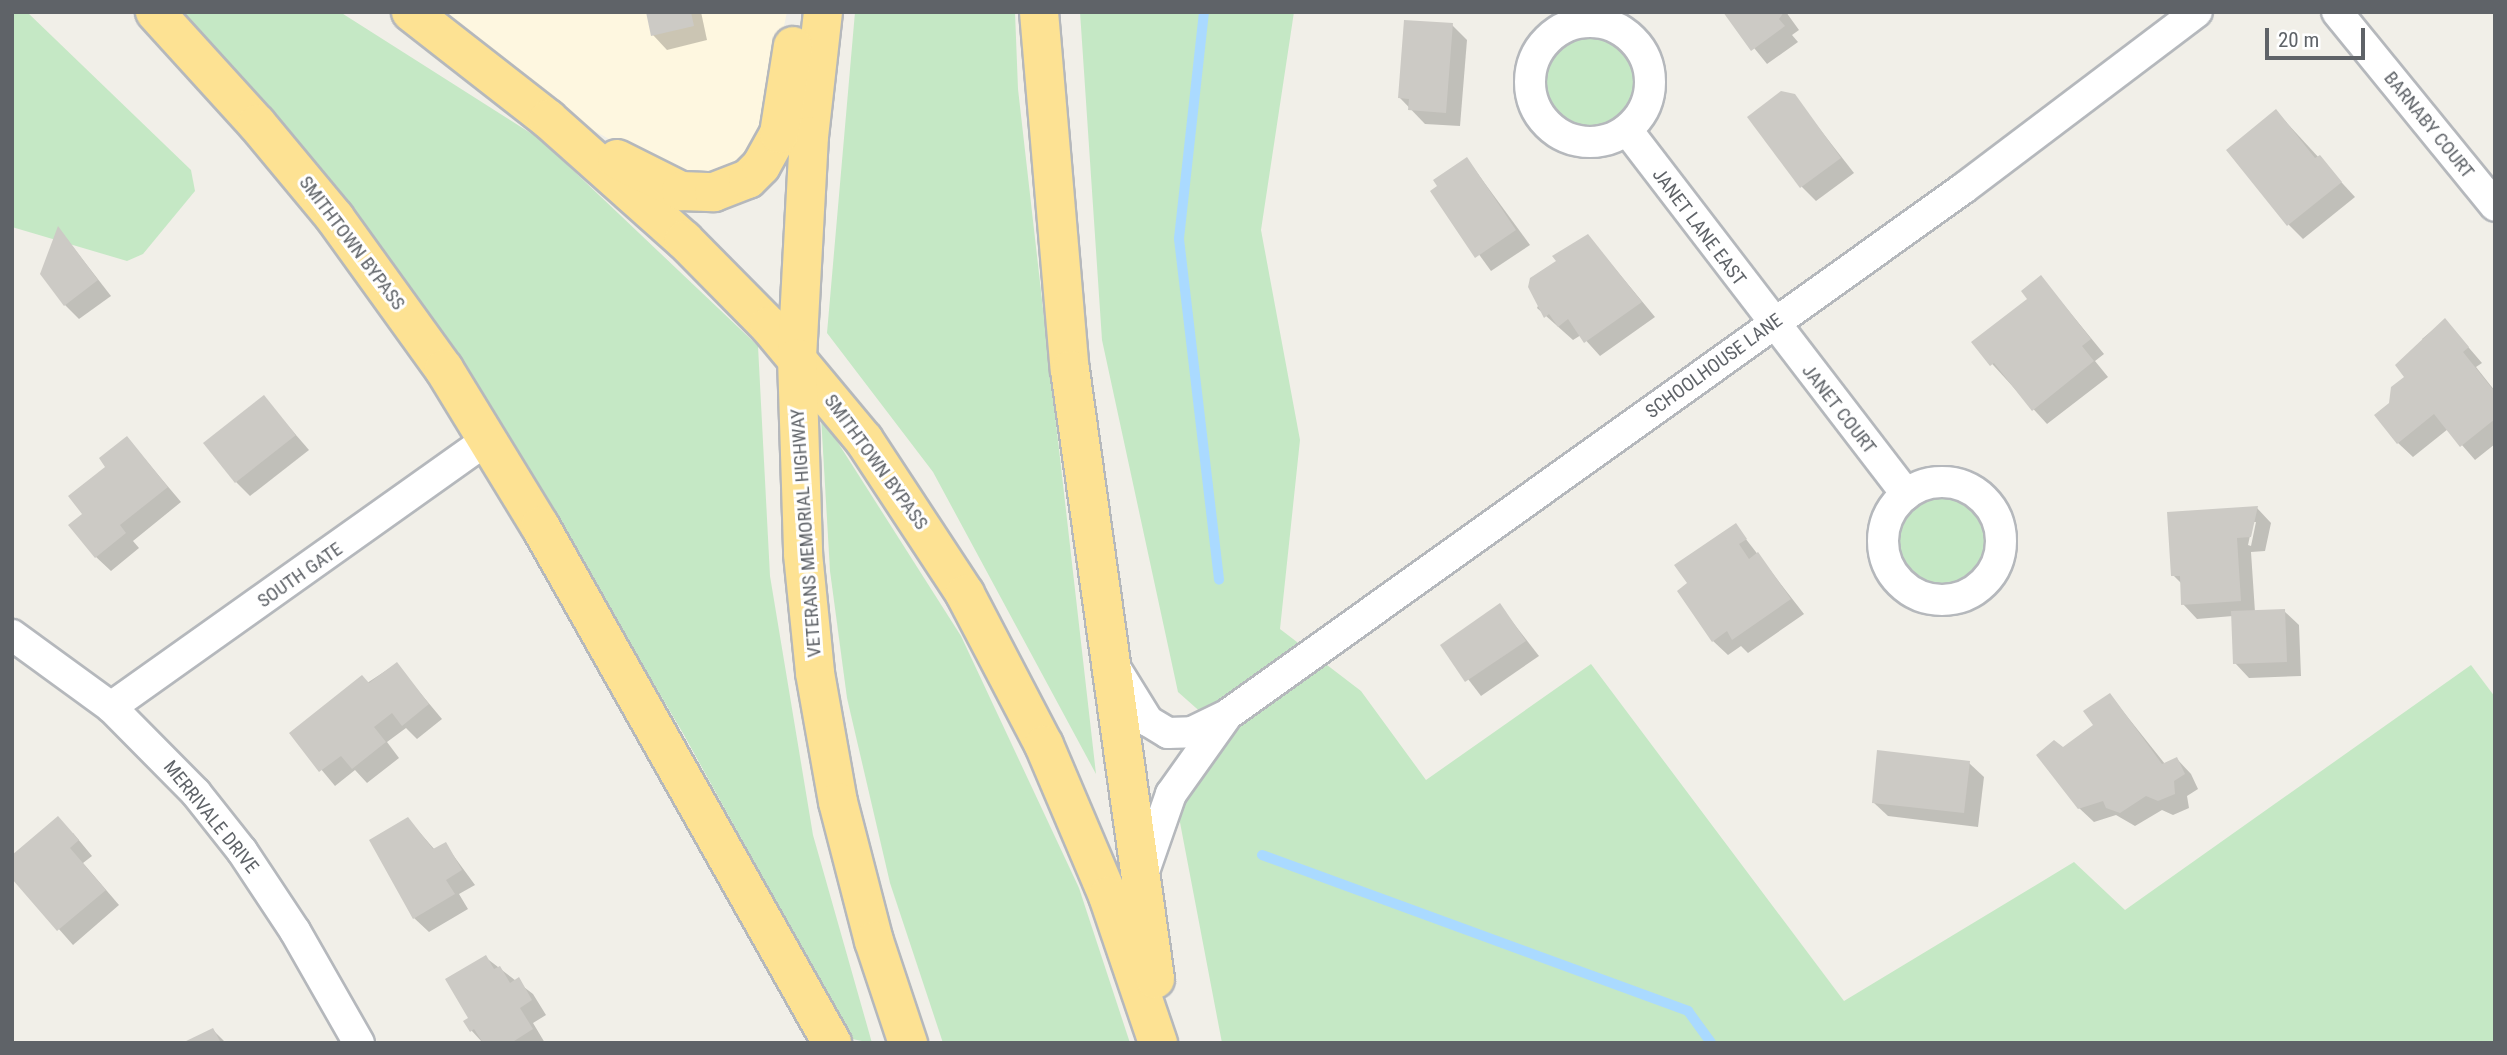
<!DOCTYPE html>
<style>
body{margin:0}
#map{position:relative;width:2507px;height:1055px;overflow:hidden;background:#f1efe8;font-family:"Roboto Condensed",sans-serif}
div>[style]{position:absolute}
.commercial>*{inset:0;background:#fef7e0}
.green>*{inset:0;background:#c5e8c5}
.round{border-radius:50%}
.shadow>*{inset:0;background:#0003}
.stream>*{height:10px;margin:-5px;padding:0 5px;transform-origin:5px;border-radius:5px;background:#aadaff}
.building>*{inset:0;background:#cccac5}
.roads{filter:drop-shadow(2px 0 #b5b8bc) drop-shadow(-2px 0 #b5b8bc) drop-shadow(0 2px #b5b8bc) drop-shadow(0 -2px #b5b8bc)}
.street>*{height:30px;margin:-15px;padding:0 15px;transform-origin:15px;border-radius:15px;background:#fff}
.street>.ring{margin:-15px;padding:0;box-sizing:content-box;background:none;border:30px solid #fff;border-radius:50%}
.highway>*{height:38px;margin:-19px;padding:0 19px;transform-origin:19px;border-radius:19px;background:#fde293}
span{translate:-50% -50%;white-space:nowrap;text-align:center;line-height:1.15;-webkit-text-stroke:6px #fff;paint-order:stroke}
.street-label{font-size:19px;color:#5f6368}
.frame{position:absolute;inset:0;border:14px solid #5f6368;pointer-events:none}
.scale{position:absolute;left:2265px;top:28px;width:100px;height:32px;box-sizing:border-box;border:4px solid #5f6368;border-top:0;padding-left:9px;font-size:21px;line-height:24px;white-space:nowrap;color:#5f6368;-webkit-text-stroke:5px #fff;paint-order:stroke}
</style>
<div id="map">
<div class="commercial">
<i style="clip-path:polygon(428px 12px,787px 12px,759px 142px,728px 174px,700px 182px,654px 164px,519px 89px)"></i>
</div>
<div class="green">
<i style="clip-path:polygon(12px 12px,27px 12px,191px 170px,195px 191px,143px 254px,127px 261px,12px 227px)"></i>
<i style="clip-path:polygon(181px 12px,340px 12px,540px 139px,758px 346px,770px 576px,813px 835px,872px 1043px,852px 1039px,684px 735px,508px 437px,328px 179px)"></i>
<i style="clip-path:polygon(855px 12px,1015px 12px,1018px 89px,1096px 774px,933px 472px,827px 333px)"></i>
<i style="clip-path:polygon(1080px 12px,1294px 12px,1261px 230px,1300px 440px,1280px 629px,1361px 691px,1426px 780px,1591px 664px,1844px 1001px,2074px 862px,2125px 910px,2471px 665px,2495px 697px,2495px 1043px,1222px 1043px,1178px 812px,1222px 731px,1178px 692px,1102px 340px)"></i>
<i class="round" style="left:1540px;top:33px;width:100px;height:100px"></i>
<i style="clip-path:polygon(821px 416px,961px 636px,1079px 888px,1130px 1043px,943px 1043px,890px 883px,847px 698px,830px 571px)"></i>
<i class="round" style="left:1894px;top:493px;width:94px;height:94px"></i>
</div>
<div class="shadow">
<i style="clip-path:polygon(647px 12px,701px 12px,707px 40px,667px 50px,653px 35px)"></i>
<i style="clip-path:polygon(1725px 12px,1786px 12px,1799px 30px,1792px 35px,1798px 42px,1767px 64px)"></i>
<i style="clip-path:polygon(1452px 25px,1467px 40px,1460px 126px,1425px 124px,1400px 98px)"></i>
<i style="clip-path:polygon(1794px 96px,1854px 173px,1816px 201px,1802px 187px)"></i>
<i style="clip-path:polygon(2276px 111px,2355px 197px,2303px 239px,2289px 225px)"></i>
<i style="clip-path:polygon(1467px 159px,1530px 245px,1491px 271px,1433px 191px)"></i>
<i style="clip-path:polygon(59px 229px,111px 296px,79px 319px,65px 305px)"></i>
<i style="clip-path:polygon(1588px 236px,1655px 317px,1600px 356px,1581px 335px,1573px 340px,1537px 308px,1558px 261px)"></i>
<i style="clip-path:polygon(2041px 277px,2104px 354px,2095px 361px,2108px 377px,2047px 424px,1973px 343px,2029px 299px)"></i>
<i style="clip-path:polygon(2445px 320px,2482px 363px,2476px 367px,2495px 391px,2495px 444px,2475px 460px,2448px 429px,2413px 457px,2398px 443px,2390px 404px,2425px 343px,2422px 339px)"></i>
<i style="clip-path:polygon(264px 398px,309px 450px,250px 496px,236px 482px)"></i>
<i style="clip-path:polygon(127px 438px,181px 502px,133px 541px,139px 548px,111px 571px,96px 557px,84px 515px)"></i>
<i style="clip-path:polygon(evenodd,2257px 508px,2271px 523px,2265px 551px,2251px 552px,2255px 612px,2284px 611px,2299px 625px,2301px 676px,2249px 678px,2235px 663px,2233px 616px,2197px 619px,2183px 604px,2182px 584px,2173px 575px,2257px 508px,2253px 522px,2256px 522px,2251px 546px,2248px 545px,2253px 522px)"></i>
<i style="clip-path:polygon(1735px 525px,1804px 614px,1748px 653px,1741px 646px,1728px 655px,1713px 641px,1690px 584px)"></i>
<i style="clip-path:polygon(1500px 606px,1539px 656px,1481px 696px,1442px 645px)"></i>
<i style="clip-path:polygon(396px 664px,442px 719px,417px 739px,406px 728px,387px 742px,399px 758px,367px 783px,355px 770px,335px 786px,291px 733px)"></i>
<i style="clip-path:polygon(2110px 695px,2165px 764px,2177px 759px,2191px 774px,2198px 789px,2187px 796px,2189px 808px,2173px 815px,2162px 810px,2135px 826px,2116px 815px,2094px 822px,2079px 808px,2063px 749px,2095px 725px)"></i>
<i style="clip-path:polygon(1969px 763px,1984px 777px,1978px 827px,1888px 816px,1873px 802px)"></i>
<i style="clip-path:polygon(408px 819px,435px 850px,445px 844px,475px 885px,459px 894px,468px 909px,429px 932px,414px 918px)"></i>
<i style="clip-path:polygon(73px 833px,92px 856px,83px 863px,119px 905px,73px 945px,12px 876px)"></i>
<i style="clip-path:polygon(485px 957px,533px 994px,546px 1015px,533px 1023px,545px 1043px,483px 1043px,471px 1030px)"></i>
<i style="clip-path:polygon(213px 1030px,226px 1043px,186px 1043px)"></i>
</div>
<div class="stream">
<i style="left:1204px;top:12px;width:228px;rotate:96.3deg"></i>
<i style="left:1179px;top:239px;width:343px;rotate:83.3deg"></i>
<i style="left:1262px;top:855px;width:454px;rotate:20.1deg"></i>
<i style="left:1688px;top:1011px;width:39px;rotate:54deg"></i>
</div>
<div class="building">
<i style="clip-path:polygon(646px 12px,691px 12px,694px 26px,651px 36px)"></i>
<i style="clip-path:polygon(1723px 12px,1784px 12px,1779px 19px,1785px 26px,1751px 51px)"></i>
<i style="clip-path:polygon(1404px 20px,1453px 23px,1446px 113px,1408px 110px,1409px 99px,1398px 98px)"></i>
<i style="clip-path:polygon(1781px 91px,1795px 94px,1841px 158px,1800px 188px,1747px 117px)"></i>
<i style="clip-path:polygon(2276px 109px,2315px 158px,2320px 155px,2342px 182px,2287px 226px,2226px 150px)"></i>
<i style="clip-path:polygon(1467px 157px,1516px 230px,1475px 258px,1430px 191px,1437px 186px,1433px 180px)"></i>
<i style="clip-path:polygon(58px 226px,98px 280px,64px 306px,40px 274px)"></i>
<i style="clip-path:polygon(1588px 234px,1642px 302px,1584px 343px,1568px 319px,1558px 327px,1549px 314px,1544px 318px,1528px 287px,1530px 278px,1556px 261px,1552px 256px)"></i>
<i style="clip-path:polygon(2041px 275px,2091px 339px,2082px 346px,2094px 361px,2032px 411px,1994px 363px,1990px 366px,1971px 342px,2027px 299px,2021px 291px)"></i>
<i style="clip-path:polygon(2445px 318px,2469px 347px,2463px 352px,2495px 392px,2495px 419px,2460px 447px,2434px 414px,2397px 444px,2374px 415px,2389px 403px,2391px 387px,2404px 377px,2395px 365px)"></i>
<i style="clip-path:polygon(264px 395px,296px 435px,235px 483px,203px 443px)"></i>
<i style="clip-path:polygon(127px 436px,168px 487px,120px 525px,126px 533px,95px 558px,68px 525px,82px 514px,68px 496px,105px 467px,99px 458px)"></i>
<i style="clip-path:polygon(2258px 506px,2251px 537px,2237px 538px,2241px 601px,2181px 605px,2180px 576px,2171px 576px,2167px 512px)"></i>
<i style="clip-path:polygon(1736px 523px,1747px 539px,1739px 544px,1749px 559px,1758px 552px,1791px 599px,1732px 640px,1727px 631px,1712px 642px,1677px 591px,1687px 583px,1674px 565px)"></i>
<i style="clip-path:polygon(1500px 603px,1526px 641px,1465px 682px,1440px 645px)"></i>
<i style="clip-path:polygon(2285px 609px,2287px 662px,2233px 664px,2231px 611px)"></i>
<i style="clip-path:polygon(397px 662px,429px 704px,402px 726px,392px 713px,374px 727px,386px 742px,352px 769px,341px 756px,319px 772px,289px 733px,362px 675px,369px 683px)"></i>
<i style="clip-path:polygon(2110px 693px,2162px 764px,2177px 757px,2185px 774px,2174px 781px,2175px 794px,2158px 801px,2146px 796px,2120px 813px,2106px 808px,2103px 801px,2078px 809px,2036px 755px,2054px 740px,2063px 747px,2093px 725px,2083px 711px)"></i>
<i style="clip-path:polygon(1877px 750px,1970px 761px,1964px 813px,1872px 803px)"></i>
<i style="clip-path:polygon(58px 816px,79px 840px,70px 848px,106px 890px,57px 931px,12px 879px,12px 855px)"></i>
<i style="clip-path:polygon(408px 817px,433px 849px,446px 842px,462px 870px,446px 880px,455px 894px,413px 919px,369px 840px)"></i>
<i style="clip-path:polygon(486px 955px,494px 969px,500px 966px,510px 983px,519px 977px,532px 1000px,520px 1008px,533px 1029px,511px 1043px,483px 1043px,474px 1029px,470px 1032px,463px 1021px,468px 1018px,445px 979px)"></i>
<i style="clip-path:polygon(213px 1028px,221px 1043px,182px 1043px)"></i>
</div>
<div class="roads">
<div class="street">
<i style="left:2337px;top:12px;width:250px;rotate:50.8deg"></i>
<i class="ring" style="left:1530px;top:22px;width:90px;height:90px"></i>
<i style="left:1627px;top:130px;width:459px;rotate:52.5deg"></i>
<i class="ring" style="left:1883px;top:482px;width:88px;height:88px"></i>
<i style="left:12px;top:635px;width:122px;rotate:36deg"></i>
<i style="left:111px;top:707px;width:121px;rotate:45.3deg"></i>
<i style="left:196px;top:793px;width:74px;rotate:51.6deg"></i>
<i style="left:242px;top:851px;width:96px;rotate:56.5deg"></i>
<i style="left:295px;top:931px;width:129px;rotate:60.3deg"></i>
<i style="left:1117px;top:671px;width:59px;rotate:58.2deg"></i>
<i style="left:1148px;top:721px;width:23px;rotate:31deg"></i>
<i style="left:1168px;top:733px;width:24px;rotate:-2deg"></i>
<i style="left:1192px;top:732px;width:39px;rotate:-26deg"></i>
<i style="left:1227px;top:715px;width:906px;rotate:-35.57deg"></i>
<i style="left:1964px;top:188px;width:292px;rotate:-37.1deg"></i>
<i style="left:111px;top:707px;width:463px;rotate:-35.4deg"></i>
<i style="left:1141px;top:880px;width:91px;rotate:-70.8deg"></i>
<i style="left:1171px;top:794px;width:93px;rotate:-54.6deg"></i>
</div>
<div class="highway">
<i style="left:155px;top:12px;width:151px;rotate:47.7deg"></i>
<i style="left:257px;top:124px;width:122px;rotate:50.3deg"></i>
<i style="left:335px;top:218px;width:186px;rotate:54.2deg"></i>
<i style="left:444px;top:369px;width:184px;rotate:58.6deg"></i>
<i style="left:540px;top:526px;width:594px;rotate:60.54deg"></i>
<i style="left:411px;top:12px;width:174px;rotate:38deg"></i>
<i style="left:548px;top:119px;width:182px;rotate:41.7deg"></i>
<i style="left:684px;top:240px;width:121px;rotate:45.3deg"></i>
<i style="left:769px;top:326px;width:148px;rotate:50.2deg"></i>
<i style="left:864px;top:440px;width:184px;rotate:56.7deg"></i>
<i style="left:965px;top:594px;width:170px;rotate:62.4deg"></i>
<i style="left:1044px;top:745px;width:164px;rotate:67deg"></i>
<i style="left:1108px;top:896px;width:155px;rotate:71.2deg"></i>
<i style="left:823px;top:12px;width:125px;rotate:96.4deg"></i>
<i style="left:809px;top:136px;width:222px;rotate:93.1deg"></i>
<i style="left:797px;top:358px;width:196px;rotate:88.2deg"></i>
<i style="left:803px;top:554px;width:120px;rotate:84.2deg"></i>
<i style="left:815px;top:673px;width:131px;rotate:79.9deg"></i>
<i style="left:838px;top:802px;width:144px;rotate:75.5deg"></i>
<i style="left:874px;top:941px;width:108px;rotate:71.6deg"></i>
<i style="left:1039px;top:12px;width:359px;rotate:85.1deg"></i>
<i style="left:1070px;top:370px;width:615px;rotate:82.05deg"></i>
<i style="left:617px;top:159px;width:72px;rotate:26.6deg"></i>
<i style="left:681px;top:191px;width:33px;rotate:2deg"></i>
<i style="left:714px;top:192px;width:36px;rotate:-21deg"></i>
<i style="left:748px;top:179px;width:18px;rotate:-45deg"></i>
<i style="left:761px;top:166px;width:37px;rotate:-61deg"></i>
<i style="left:779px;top:134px;width:89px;rotate:-81deg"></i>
</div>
</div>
<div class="street-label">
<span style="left:2429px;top:125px;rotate:51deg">BARNABY COURT</span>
<span style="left:1699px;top:227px;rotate:53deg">JANET LANE EAST</span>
<span style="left:352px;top:243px;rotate:53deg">SMITHTOWN BYPASS</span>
<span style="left:1714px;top:366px;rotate:-36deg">SCHOOLHOUSE LANE</span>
<span style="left:1839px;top:409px;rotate:52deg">JANET COURT</span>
<span style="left:876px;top:462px;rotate:54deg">SMITHTOWN BYPASS</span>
<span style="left:806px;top:533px;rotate:-94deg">VETERANS MEMORIAL HIGHWAY</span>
<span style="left:300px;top:575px;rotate:-35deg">SOUTH GATE</span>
<span style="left:211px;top:817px;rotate:51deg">MERRIVALE DRIVE</span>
</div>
<div class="frame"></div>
<div class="scale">20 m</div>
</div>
